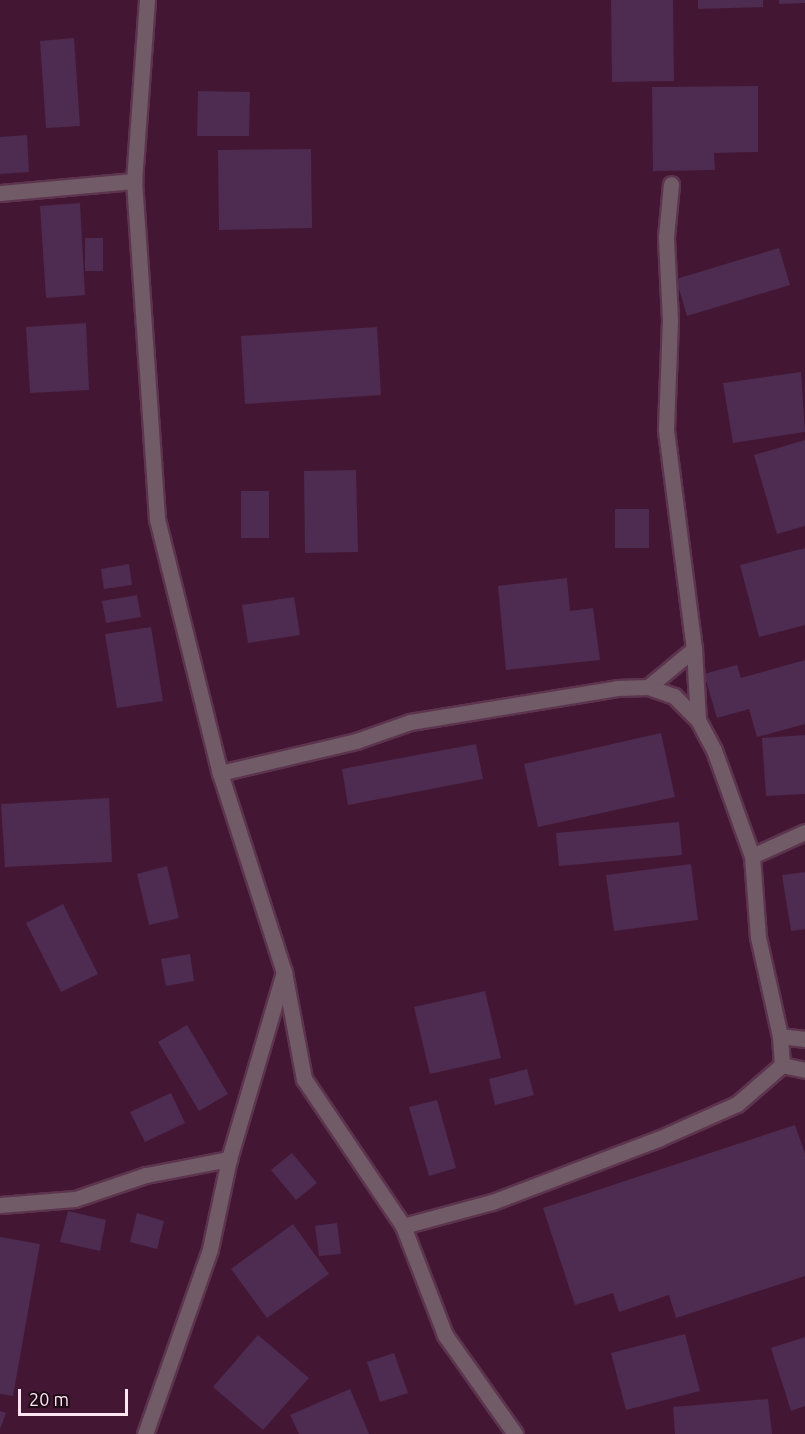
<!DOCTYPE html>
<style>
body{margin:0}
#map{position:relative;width:805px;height:1434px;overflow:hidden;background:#431733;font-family:Ubuntu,sans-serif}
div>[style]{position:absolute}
.building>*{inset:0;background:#4e2b50}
.roads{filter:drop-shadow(2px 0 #5d344e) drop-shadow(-2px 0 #5d344e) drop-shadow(0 2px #5d344e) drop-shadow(0 -2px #5d344e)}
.street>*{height:15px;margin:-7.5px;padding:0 7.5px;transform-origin:7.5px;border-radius:7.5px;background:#715b67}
span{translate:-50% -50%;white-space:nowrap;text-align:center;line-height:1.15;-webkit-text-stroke:4.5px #1e0b16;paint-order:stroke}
.scale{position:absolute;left:18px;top:1389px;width:110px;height:27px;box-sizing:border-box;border:3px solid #fde5f1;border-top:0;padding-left:8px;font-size:18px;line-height:21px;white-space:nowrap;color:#fde5f1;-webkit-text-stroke:4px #1e0b16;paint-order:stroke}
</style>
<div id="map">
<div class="building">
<i style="clip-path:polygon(611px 0,673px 0,674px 81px,612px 82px)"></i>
<i style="clip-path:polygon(698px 0,763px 0,763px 7px,698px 9px)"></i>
<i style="clip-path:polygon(779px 0,805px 0,805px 3px,779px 4px)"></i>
<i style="clip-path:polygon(74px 38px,80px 126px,46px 128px,40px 41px)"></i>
<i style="clip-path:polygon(758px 86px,758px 152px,714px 153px,715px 170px,653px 171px,652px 87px)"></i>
<i style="clip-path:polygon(198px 91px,250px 92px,249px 136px,197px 136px)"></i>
<i style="clip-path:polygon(27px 135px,29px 172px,0 174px,0 137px)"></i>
<i style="clip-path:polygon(311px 149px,312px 228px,219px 230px,218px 150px)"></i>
<i style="clip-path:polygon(80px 203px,85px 295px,46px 298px,40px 206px)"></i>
<i style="clip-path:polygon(85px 238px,103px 238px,103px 271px,85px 271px)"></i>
<i style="clip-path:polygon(779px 248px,790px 285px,687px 316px,676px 279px)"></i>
<i style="clip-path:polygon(86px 323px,89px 390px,30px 393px,26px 327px)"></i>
<i style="clip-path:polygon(377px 327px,381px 395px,245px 404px,241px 336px)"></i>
<i style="clip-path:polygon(801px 372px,805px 432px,733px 443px,723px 383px)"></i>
<i style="clip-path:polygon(805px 440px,805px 526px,777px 534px,754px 455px)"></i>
<i style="clip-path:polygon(356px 470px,358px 552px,305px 553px,304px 471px)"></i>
<i style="clip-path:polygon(241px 491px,269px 491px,269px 538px,241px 538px)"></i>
<i style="clip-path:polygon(615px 509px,649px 509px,649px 548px,615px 548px)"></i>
<i style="clip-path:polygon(805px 548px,805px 625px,759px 637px,740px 565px)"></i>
<i style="clip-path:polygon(129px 564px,132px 585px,104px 589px,101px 569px)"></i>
<i style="clip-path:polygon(567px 578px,570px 611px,593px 608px,600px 660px,506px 670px,498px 586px)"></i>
<i style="clip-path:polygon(137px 595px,141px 617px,106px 623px,102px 601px)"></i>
<i style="clip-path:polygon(294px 597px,300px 635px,248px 643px,242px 605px)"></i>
<i style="clip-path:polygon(151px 627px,163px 701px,117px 708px,105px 634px)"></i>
<i style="clip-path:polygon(805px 660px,805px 724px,757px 737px,749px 709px,717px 718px,704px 674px,737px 665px,741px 678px)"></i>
<i style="clip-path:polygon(661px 733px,675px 797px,538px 827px,524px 764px)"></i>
<i style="clip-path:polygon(805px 735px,805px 794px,766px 796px,762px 738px)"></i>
<i style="clip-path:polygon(476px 744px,483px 779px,348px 805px,342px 769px)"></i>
<i style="clip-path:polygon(109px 798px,112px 862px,5px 867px,1px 804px)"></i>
<i style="clip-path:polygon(679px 822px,682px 855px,559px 866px,556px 833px)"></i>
<i style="clip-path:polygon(691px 864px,698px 920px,614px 931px,606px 875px)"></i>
<i style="clip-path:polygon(167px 866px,179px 918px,149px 925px,137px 874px)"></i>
<i style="clip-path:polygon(805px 872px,805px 929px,791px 931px,782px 875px)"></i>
<i style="clip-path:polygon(63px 904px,98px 974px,61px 992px,26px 923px)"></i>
<i style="clip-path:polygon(190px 954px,194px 981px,166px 986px,161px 959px)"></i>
<i style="clip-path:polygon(485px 991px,501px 1058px,430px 1074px,414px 1007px)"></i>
<i style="clip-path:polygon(187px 1025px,228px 1094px,199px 1111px,158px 1042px)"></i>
<i style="clip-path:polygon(527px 1069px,534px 1095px,495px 1105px,489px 1079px)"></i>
<i style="clip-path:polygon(171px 1093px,185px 1123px,145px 1142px,130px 1112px)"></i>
<i style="clip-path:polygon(437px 1100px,456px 1168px,429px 1176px,409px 1107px)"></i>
<i style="clip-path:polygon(795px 1125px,805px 1154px,805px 1276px,676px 1318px,669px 1295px,619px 1312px,613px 1293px,575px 1305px,543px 1208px)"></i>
<i style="clip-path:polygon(292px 1153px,317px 1183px,296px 1200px,271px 1170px)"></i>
<i style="clip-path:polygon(68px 1211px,106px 1220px,100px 1251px,60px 1242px)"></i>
<i style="clip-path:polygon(137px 1213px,164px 1221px,157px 1249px,130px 1242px)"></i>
<i style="clip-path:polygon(337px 1223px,341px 1254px,319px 1256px,315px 1226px)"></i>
<i style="clip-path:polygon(293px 1224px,329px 1274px,267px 1318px,231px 1269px)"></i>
<i style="clip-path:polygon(0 1237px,40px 1244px,13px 1396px,0 1394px)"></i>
<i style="clip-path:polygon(685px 1334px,700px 1391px,626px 1410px,611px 1353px)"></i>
<i style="clip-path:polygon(258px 1335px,309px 1378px,263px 1430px,213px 1387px)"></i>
<i style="clip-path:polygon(805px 1337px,805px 1406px,791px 1411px,771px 1348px)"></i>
<i style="clip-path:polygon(394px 1353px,408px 1393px,380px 1402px,367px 1362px)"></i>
<i style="clip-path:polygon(350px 1389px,369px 1434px,299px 1434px,290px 1415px)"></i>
<i style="clip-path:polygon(768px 1399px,772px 1434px,675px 1434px,673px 1407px)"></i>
<i style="clip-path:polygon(0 1411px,6px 1413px,0 1429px)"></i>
</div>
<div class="roads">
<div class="street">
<i style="left:147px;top:0;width:181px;rotate:94.1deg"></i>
<i style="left:134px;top:181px;width:339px;rotate:86.1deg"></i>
<i style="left:157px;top:519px;width:262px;rotate:76.1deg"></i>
<i style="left:220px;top:773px;width:209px;rotate:72.2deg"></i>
<i style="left:284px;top:972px;width:109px;rotate:79.4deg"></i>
<i style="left:304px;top:1079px;width:177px;rotate:56deg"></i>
<i style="left:403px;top:1226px;width:117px;rotate:68.9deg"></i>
<i style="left:445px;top:1335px;width:121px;rotate:54.7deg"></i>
<i style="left:0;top:193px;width:135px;rotate:-5.1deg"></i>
<i style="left:694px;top:649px;width:71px;rotate:86.8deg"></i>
<i style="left:648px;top:687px;width:60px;rotate:-39.6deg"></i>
<i style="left:694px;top:649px;width:222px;rotate:-97.3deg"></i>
<i style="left:666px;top:429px;width:109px;rotate:-87.9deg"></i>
<i style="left:670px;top:320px;width:83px;rotate:-92.8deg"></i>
<i style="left:666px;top:237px;width:53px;rotate:-84.6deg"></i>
<i style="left:220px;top:773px;width:140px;rotate:-13.2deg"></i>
<i style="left:356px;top:741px;width:57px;rotate:-19.4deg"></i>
<i style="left:410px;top:722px;width:210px;rotate:-9.3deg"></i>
<i style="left:617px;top:688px;width:31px;rotate:-2deg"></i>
<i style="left:648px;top:687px;width:28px;rotate:19deg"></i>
<i style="left:674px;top:696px;width:34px;rotate:45deg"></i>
<i style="left:698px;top:720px;width:34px;rotate:62deg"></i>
<i style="left:714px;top:750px;width:113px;rotate:70.3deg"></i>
<i style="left:752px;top:856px;width:81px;rotate:85.8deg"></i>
<i style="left:758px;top:937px;width:101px;rotate:77.5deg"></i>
<i style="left:752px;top:856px;width:58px;rotate:-24.4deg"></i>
<i style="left:782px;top:1065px;width:29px;rotate:-94deg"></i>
<i style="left:780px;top:1036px;width:25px;rotate:7deg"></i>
<i style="left:782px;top:1065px;width:24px;rotate:12deg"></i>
<i style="left:0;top:1205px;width:75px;rotate:-4.6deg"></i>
<i style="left:75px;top:1199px;width:75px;rotate:-18.7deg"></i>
<i style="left:146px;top:1175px;width:85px;rotate:-10.9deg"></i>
<i style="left:403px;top:1226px;width:92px;rotate:-15.1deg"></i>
<i style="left:492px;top:1202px;width:178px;rotate:-20.8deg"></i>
<i style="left:658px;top:1139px;width:86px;rotate:-23.9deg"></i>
<i style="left:737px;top:1104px;width:60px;rotate:-40.9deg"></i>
<i style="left:145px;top:1434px;width:196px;rotate:-70.6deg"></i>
<i style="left:210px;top:1249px;width:92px;rotate:-78.1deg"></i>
<i style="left:229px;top:1159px;width:192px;rotate:-73.6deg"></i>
</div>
</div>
<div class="scale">20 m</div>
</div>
